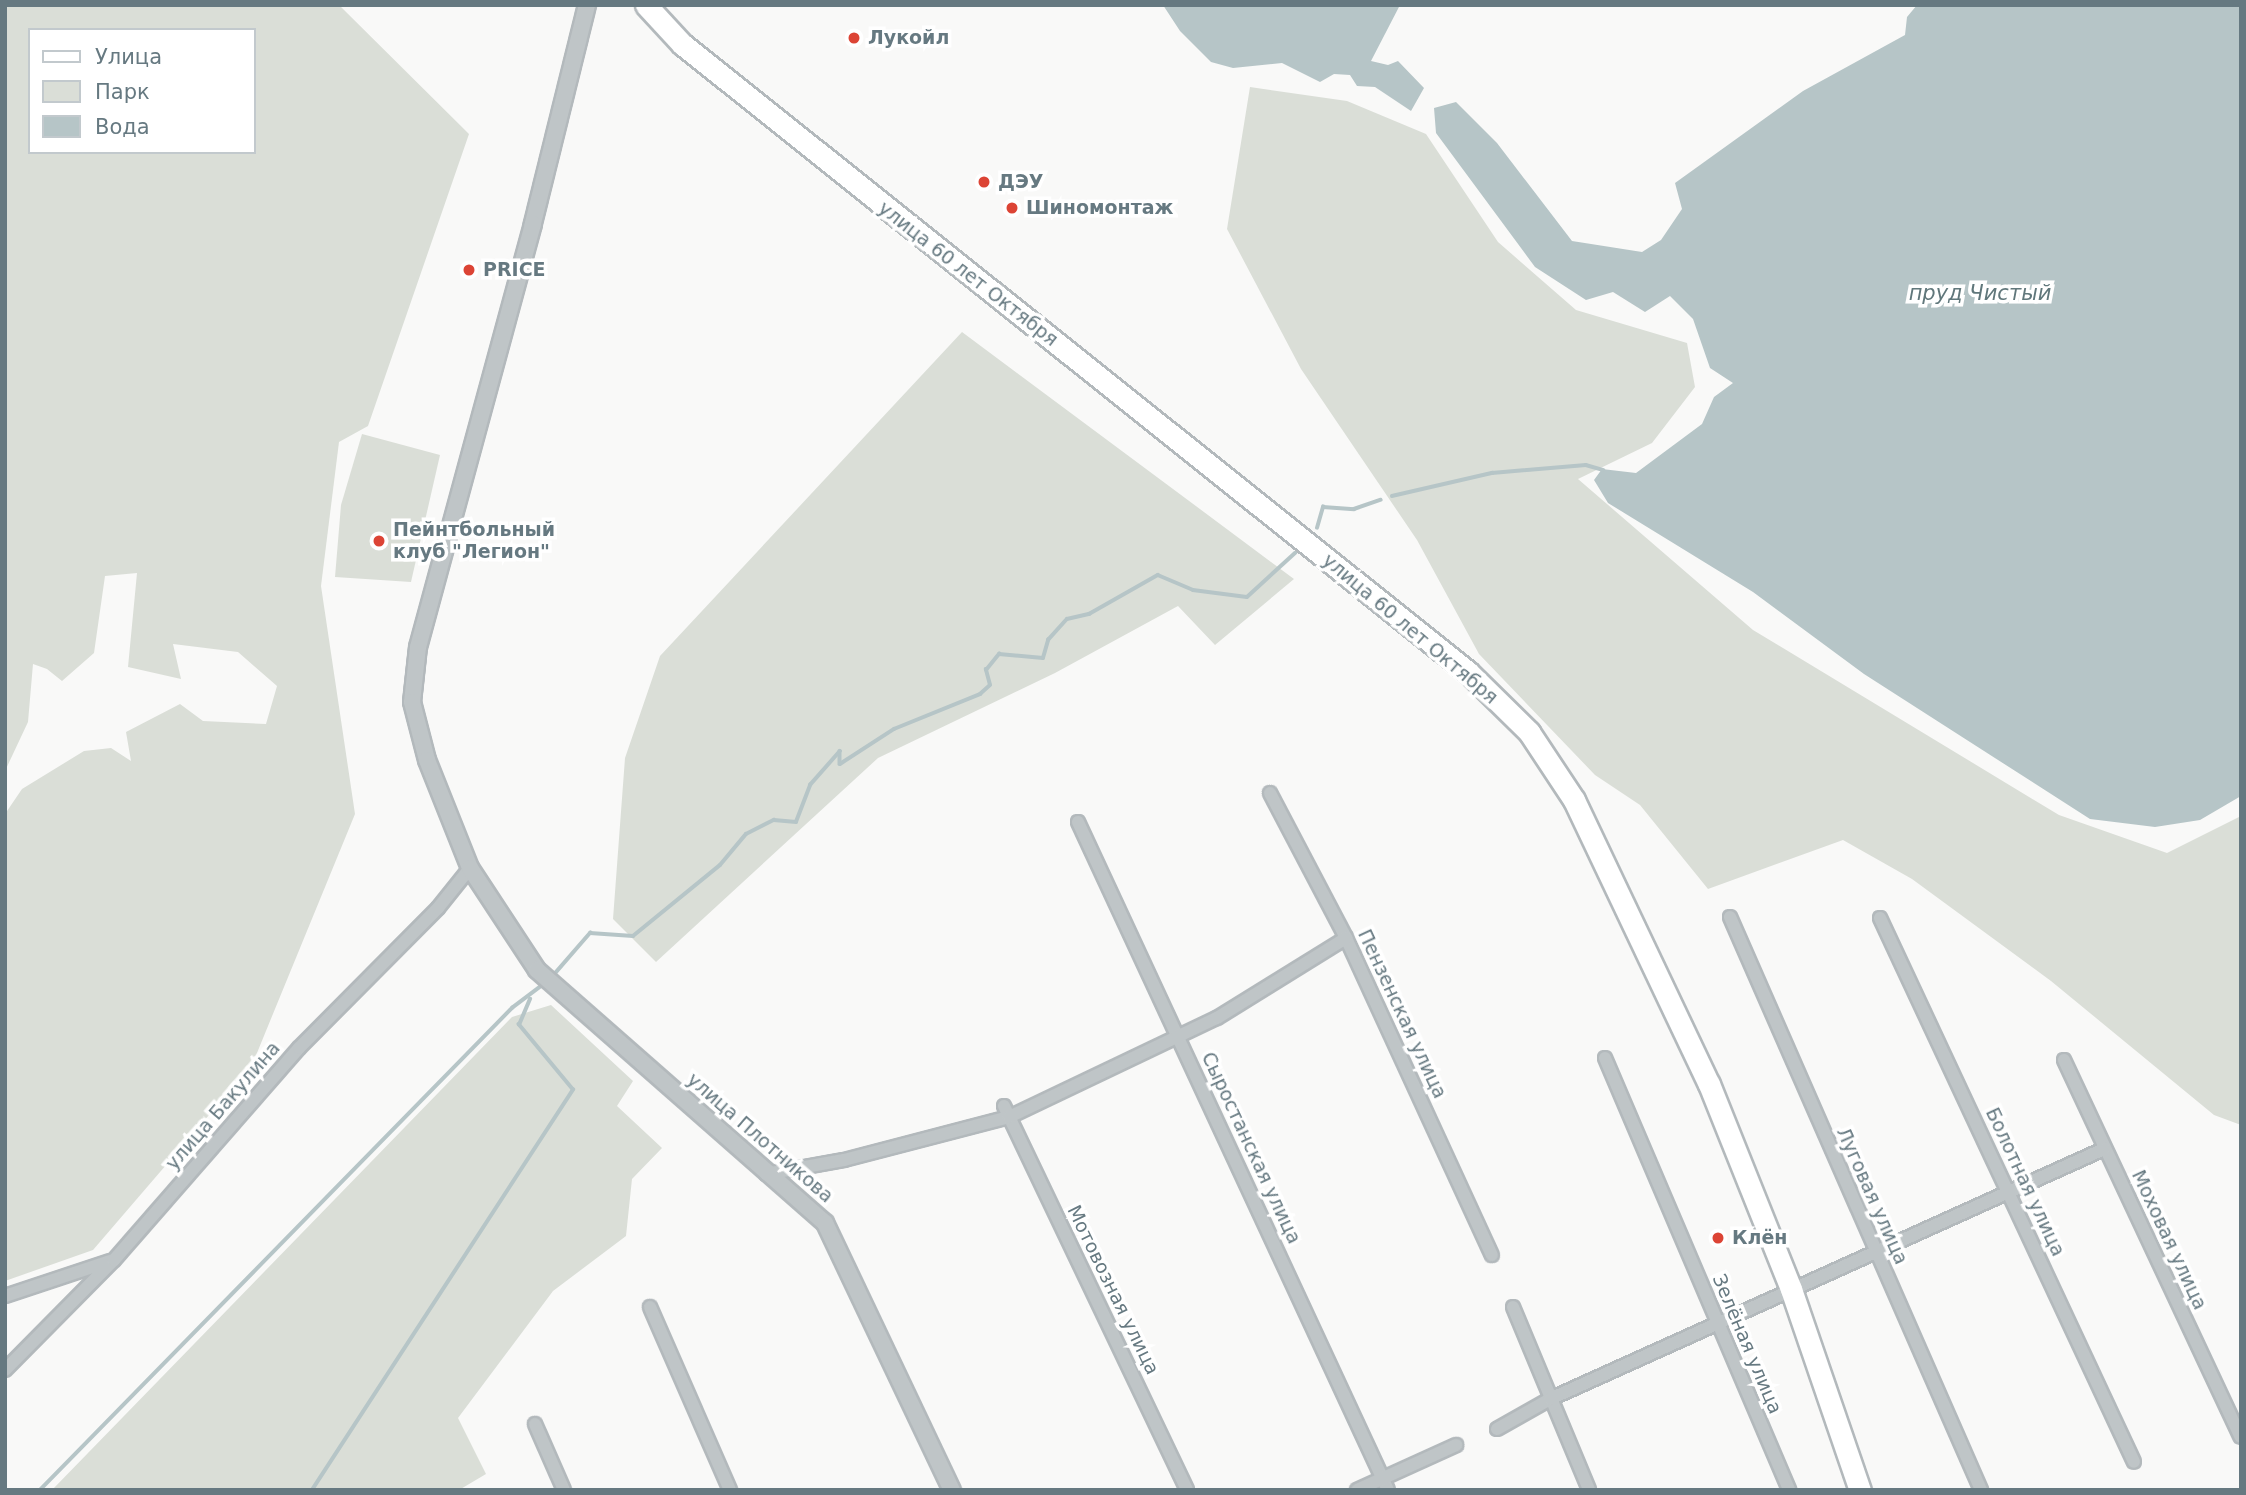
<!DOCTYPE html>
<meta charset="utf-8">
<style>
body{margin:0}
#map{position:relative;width:2246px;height:1495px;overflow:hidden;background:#f9f9f8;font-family:"DejaVu Sans",sans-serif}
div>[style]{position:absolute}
.green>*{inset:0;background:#daded7}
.water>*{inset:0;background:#b6c5c7}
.stream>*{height:3.5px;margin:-1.75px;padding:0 1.75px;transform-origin:1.75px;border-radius:1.75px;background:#b6c5c7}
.roads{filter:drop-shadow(2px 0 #b3b9bc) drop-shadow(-2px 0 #b3b9bc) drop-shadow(0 2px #b3b9bc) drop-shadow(0 -2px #b3b9bc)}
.minor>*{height:12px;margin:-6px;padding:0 6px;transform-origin:6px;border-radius:6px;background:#bfc5c7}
.tertiary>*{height:16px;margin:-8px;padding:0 8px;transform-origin:8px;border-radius:8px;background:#bfc5c7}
.primary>*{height:21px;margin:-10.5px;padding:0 10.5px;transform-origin:10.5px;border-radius:10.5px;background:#fff}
.dots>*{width:19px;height:19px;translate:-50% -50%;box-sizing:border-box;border:4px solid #fff;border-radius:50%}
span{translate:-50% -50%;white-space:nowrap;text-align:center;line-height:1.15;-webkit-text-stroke:7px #fff;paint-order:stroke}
.poi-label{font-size:19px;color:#667981;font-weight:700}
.left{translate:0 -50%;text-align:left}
.street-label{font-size:19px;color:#667981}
.water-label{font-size:21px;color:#60777b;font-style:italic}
.frame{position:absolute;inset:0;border:7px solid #667981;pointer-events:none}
.legend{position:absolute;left:28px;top:28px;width:228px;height:126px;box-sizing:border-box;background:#fff;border:2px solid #c2c9cd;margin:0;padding:9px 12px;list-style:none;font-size:21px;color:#667981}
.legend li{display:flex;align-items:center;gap:14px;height:35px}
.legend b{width:35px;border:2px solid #c2c9cd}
</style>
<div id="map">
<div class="green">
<i style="clip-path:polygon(evenodd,5px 5px,339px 5px,469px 134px,368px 426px,339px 442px,321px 586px,355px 814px,252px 1065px,93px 1250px,5px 1281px,5px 814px,22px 789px,84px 751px,111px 748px,131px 761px,126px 732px,180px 704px,203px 721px,266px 724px,277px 686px,238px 652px,173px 644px,181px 679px,128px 667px,137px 573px,105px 576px,94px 653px,62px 681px,47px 669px,33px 664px,28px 722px,5px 771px,5px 5px,30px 30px,254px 30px,254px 152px,30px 152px,30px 30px)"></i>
<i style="clip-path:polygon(1250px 87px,1347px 101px,1426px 134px,1498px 242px,1576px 310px,1687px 343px,1695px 387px,1652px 443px,1578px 479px,1753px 630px,2059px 815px,2167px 853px,2241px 816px,2241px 1125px,2214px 1115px,2051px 981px,1912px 879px,1843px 840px,1708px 889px,1640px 805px,1595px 775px,1479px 654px,1417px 540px,1301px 369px,1227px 229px)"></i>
<i style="clip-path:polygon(962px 332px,1294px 579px,1215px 645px,1178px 606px,1055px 673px,878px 758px,656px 962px,613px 919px,625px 758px,660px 656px)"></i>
<i style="clip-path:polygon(362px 434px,440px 455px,411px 582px,335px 577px,341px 505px)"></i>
<i style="clip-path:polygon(551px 1005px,633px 1081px,617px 1106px,662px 1148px,632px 1179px,626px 1236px,553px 1291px,458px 1418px,486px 1474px,459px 1490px,52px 1490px,512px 1017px)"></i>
</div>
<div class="water">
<i style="clip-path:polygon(1163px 5px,1400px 5px,1371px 61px,1388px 65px,1398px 61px,1424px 88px,1411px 111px,1375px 87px,1357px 86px,1350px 75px,1334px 74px,1320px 82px,1282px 63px,1233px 68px,1211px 62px,1180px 31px)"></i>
<i style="clip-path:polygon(1917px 5px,2241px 5px,2241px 796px,2200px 820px,2155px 827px,2090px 819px,1864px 674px,1753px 592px,1608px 503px,1594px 480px,1602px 469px,1636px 473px,1702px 424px,1714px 397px,1733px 383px,1710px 368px,1693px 319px,1670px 296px,1645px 312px,1613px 292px,1586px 300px,1535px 267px,1436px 133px,1434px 108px,1456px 102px,1497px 143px,1572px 241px,1642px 252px,1661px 240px,1682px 209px,1675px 183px,1803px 91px,1905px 35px,1907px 17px)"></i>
</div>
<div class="stream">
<i style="left:1392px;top:496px;width:103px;rotate:-13deg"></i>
<i style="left:1492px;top:473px;width:94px;rotate:-4.9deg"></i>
<i style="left:1586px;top:465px;width:18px;rotate:16deg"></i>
<i style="left:1317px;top:528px;width:22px;rotate:-74deg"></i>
<i style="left:1323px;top:507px;width:31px;rotate:4deg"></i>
<i style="left:1354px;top:509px;width:28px;rotate:-19deg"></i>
<i style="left:551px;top:978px;width:60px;rotate:-49.1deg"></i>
<i style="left:590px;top:933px;width:43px;rotate:4deg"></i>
<i style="left:633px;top:936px;width:112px;rotate:-39.2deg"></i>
<i style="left:720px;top:865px;width:40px;rotate:-50deg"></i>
<i style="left:746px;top:834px;width:31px;rotate:-27deg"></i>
<i style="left:774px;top:820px;width:22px;rotate:5deg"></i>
<i style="left:796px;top:822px;width:40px;rotate:-69deg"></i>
<i style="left:810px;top:785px;width:45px;rotate:-48.6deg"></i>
<i style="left:840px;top:751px;width:13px;rotate:90deg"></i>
<i style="left:840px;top:764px;width:64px;rotate:-32.9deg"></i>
<i style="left:894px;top:729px;width:93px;rotate:-22.1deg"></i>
<i style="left:980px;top:694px;width:13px;rotate:-42deg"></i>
<i style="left:990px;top:685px;width:16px;rotate:-105deg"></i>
<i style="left:986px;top:670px;width:21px;rotate:-51deg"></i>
<i style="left:999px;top:654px;width:44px;rotate:5.2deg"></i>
<i style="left:1043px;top:658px;width:19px;rotate:-74deg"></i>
<i style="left:1048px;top:640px;width:28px;rotate:-48deg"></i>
<i style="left:1067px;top:619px;width:23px;rotate:-13deg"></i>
<i style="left:1089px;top:614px;width:79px;rotate:-29.5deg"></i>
<i style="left:1158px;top:575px;width:38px;rotate:23deg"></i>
<i style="left:1193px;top:590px;width:54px;rotate:7.4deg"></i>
<i style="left:1247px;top:597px;width:65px;rotate:-42.5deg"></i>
<i style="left:40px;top:1490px;width:675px;rotate:-45.6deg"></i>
<i style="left:512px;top:1008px;width:41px;rotate:-37.1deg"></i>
<i style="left:312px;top:1490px;width:478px;rotate:-56.9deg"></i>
<i style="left:573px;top:1090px;width:85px;rotate:-129.7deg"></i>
<i style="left:519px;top:1025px;width:28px;rotate:-67deg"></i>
</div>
<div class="roads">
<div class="minor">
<i style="left:1270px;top:793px;width:164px;rotate:62.3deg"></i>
<i style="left:1346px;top:938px;width:349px;rotate:65.3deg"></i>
<i style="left:1078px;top:822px;width:736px;rotate:65.11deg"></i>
<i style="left:1730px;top:917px;width:626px;rotate:66.34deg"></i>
<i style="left:1880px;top:918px;width:600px;rotate:64.97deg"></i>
<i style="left:1605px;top:1058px;width:470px;rotate:66.9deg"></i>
<i style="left:2064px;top:1060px;width:416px;rotate:64.9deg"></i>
<i style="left:1004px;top:1106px;width:425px;rotate:64.5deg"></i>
<i style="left:766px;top:1174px;width:79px;rotate:-10.2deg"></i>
<i style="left:844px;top:1160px;width:171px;rotate:-14.6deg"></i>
<i style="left:1009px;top:1117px;width:230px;rotate:-25.5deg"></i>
<i style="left:1217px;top:1018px;width:152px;rotate:-31.8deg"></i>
<i style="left:5px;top:1296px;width:111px;rotate:-18.4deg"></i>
<i style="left:650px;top:1307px;width:200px;rotate:66.4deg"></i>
<i style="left:1513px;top:1307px;width:198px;rotate:67.4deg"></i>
<i style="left:5px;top:1370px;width:155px;rotate:-45.3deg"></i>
<i style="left:114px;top:1260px;width:281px;rotate:-48.9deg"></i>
<i style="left:299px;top:1048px;width:197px;rotate:-45.2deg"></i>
<i style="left:438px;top:908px;width:51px;rotate:-51.3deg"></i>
<i style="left:535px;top:1424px;width:72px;rotate:66.3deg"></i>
<i style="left:1497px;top:1429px;width:61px;rotate:-29.5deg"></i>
<i style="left:1550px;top:1399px;width:608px;rotate:-24.29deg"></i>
<i style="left:1357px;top:1490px;width:109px;rotate:-24.4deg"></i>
</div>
<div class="tertiary">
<i style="left:587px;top:5px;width:226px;rotate:103.9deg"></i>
<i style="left:533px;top:224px;width:438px;rotate:105.2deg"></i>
<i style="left:418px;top:647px;width:55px;rotate:96.2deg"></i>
<i style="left:412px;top:702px;width:60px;rotate:75.5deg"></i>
<i style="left:427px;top:760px;width:116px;rotate:68.3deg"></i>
<i style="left:470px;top:868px;width:122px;rotate:56.7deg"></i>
<i style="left:537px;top:970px;width:383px;rotate:41.3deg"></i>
<i style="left:825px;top:1223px;width:296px;rotate:64.6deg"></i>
</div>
<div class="primary">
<i style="left:646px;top:5px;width:53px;rotate:47.3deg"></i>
<i style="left:682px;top:44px;width:1006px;rotate:38.62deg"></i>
<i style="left:1468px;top:672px;width:86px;rotate:44.5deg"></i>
<i style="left:1529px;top:732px;width:82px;rotate:56.5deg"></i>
<i style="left:1574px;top:800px;width:314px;rotate:64.6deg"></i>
<i style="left:1709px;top:1084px;width:221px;rotate:68.2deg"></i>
<i style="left:1791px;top:1289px;width:213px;rotate:71.1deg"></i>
</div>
</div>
<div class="dots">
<i style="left:854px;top:38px;background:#dc4435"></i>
<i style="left:984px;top:182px;background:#dc4435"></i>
<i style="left:1012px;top:208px;background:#dc4435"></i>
<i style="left:469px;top:270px;background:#dc4435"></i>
<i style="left:379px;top:541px;background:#dc4435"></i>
<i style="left:1718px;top:1238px;background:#dc4435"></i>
</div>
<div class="poi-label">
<span class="left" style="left:868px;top:38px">Лукойл</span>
<span class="left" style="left:998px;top:182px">ДЭУ</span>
<span class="left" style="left:1026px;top:208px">Шиномонтаж</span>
<span class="left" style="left:483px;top:270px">PRICE</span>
<span class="left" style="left:393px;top:541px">Пейнтбольный<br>клуб "Легион"</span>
<span class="left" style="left:1732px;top:1238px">Клён</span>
</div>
<div class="street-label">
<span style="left:968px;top:274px;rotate:38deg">улица 60 лет Октября</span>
<span style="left:1410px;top:629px;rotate:40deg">улица 60 лет Октября</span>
<span style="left:1402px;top:1014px;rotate:65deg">Пензенская улица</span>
<span style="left:223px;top:1106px;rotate:-49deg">улица Бакулина</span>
<span style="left:760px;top:1138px;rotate:41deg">улица Плотникова</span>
<span style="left:1251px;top:1148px;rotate:65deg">Сыростанская улица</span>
<span style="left:2025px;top:1182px;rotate:65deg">Болотная улица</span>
<span style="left:1872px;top:1196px;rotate:66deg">Луговая улица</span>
<span style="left:2169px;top:1240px;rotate:65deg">Моховая улица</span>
<span style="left:1113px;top:1290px;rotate:64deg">Мотовозная улица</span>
<span style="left:1747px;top:1344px;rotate:67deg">Зелёная улица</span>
</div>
<div class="water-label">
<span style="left:1980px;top:293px">пруд Чистый</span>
</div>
<div class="frame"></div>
<ul class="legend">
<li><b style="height:9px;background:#fff"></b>Улица</li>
<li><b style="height:19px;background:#daded7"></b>Парк</li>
<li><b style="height:19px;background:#b6c5c7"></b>Вода</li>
</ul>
</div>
